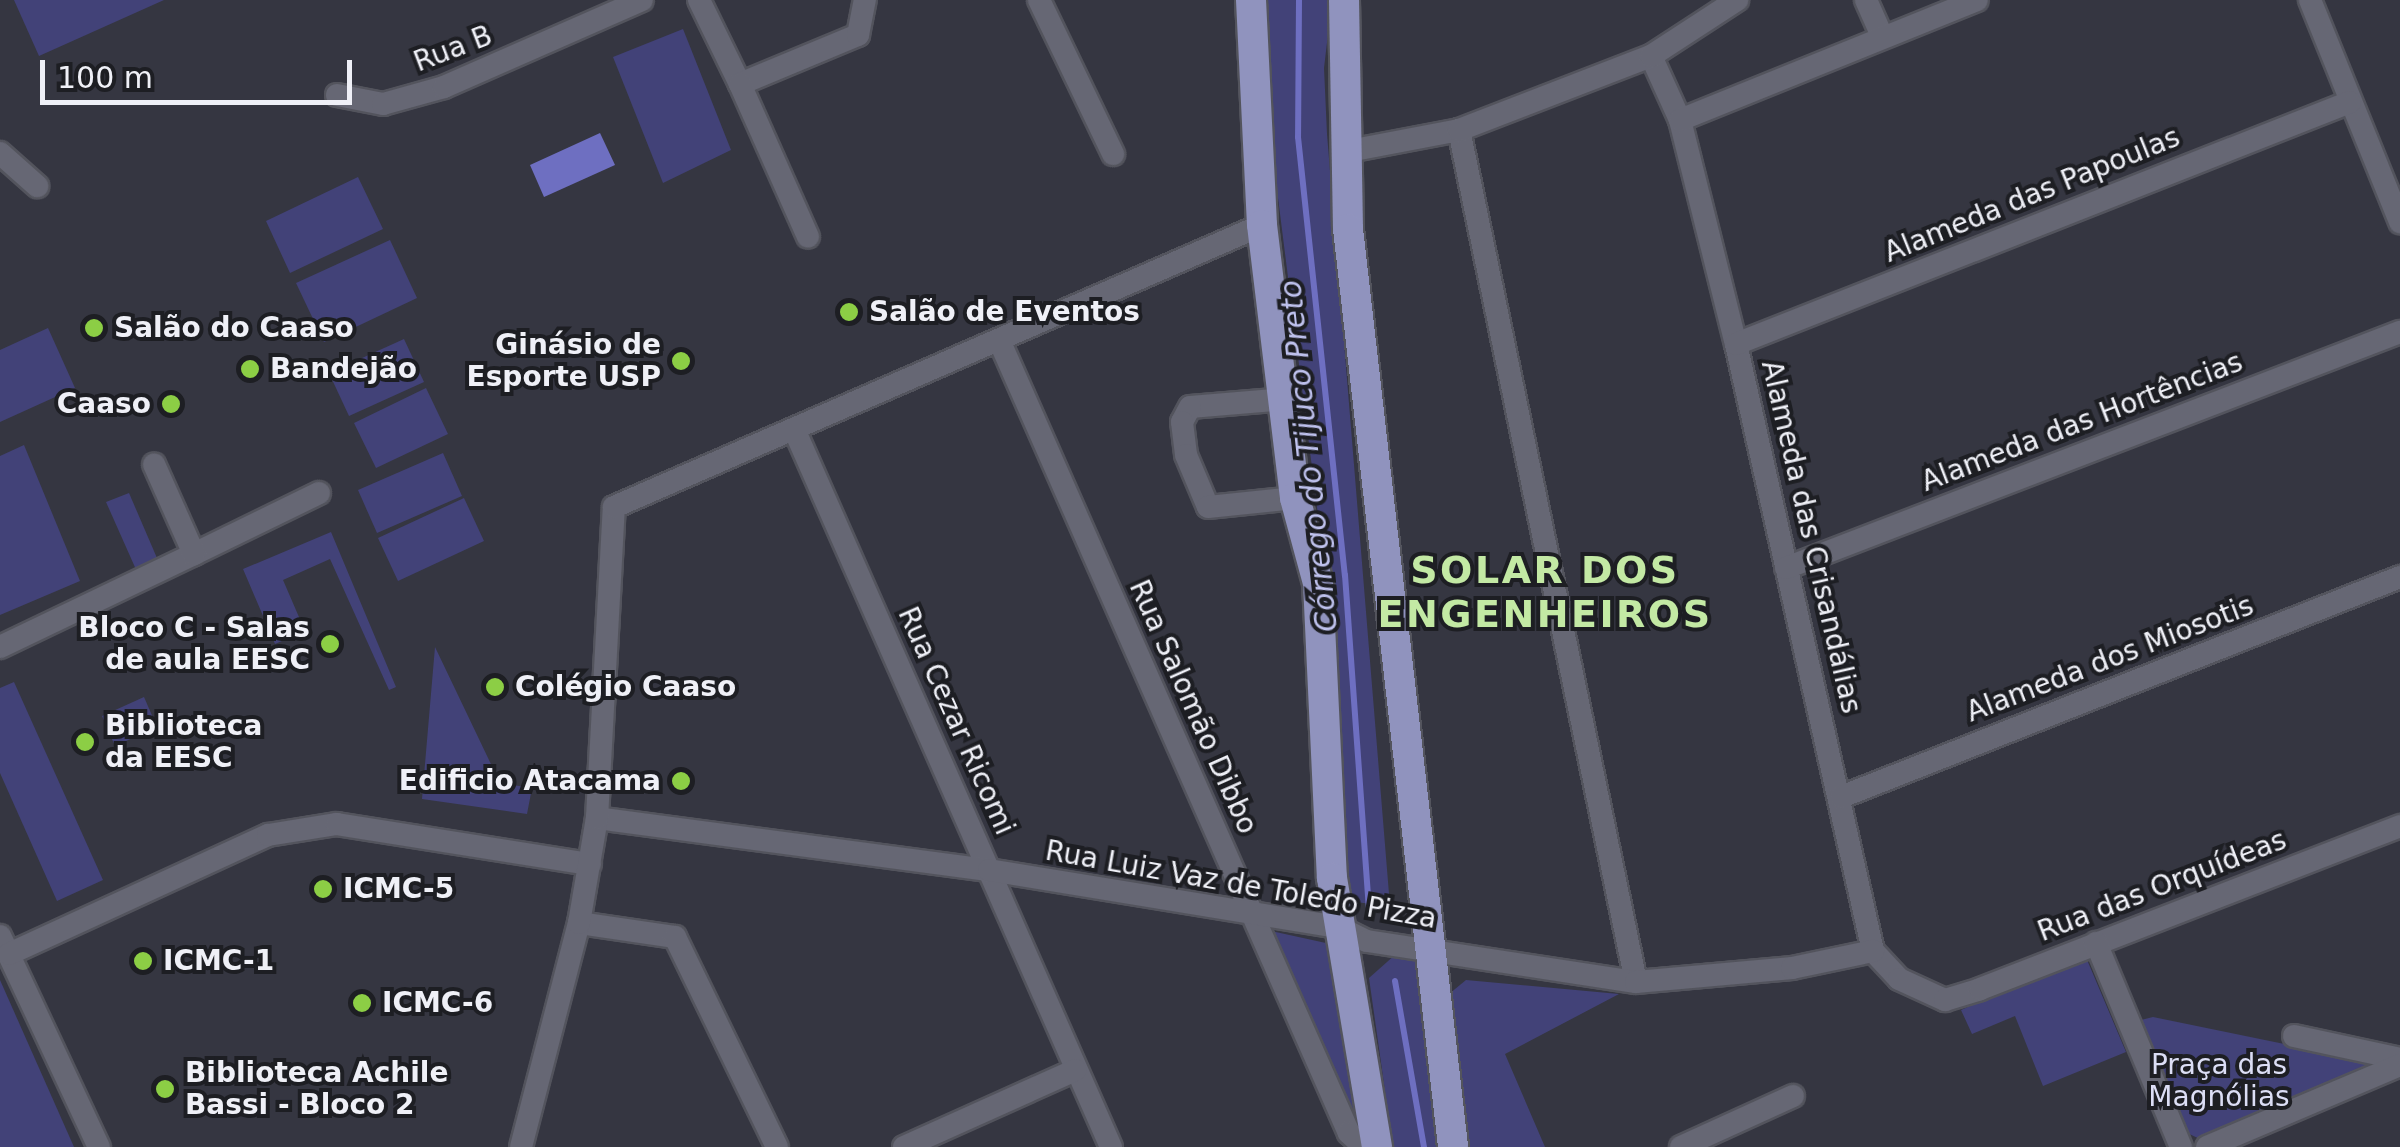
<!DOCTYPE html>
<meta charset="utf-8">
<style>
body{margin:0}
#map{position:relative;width:2400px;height:1147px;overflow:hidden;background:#353641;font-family:"DejaVu Sans",sans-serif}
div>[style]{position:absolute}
.green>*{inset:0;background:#424278}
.water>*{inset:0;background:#6e6fc1}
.stream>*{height:6px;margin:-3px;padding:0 3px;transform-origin:3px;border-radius:3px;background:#6e6fc1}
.roads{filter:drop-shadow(2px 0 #53545d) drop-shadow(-2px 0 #53545d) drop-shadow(0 2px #53545d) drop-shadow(0 -2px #53545d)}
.minor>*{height:22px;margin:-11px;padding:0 11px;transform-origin:11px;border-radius:11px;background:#666774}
.major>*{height:30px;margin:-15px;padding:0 15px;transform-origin:15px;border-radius:15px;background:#9093be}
.dots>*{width:28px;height:28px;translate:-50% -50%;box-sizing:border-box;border:5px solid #1d1e23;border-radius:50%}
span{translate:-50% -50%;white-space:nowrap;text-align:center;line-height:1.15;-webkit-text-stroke:8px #1d1e23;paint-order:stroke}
.street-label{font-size:28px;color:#eff0f7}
.poi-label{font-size:28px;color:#eff0f7;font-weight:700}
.left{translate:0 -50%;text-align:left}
.right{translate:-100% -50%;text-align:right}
.park-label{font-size:28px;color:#dcdef5}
.water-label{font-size:30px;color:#bfc2ee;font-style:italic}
.district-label{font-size:38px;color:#c3e9a4;font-weight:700;letter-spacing:2.5px}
.scale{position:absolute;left:40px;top:60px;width:312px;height:45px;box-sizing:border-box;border:5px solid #eff0f7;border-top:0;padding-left:12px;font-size:30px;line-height:35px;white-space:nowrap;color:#eff0f7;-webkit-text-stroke:8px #1d1e23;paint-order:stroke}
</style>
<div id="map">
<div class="green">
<i style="clip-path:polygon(14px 0,164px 0,39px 56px)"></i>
<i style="clip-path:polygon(1268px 0,1332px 0,1324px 68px,1327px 134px,1390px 906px,1346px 901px,1319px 523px,1261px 63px)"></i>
<i style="clip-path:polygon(683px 29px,731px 150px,663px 183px,613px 57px)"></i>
<i style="clip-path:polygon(358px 177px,383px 229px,290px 273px,266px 221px)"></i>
<i style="clip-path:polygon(390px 240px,417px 298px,324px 342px,296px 283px)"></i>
<i style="clip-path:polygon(48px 328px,75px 388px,0 422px,0 350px)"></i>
<i style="clip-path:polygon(404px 339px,424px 382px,349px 416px,329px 373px)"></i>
<i style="clip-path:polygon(426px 388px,448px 434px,376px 468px,354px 423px)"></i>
<i style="clip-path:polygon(24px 445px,80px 581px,0 615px,0 456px)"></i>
<i style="clip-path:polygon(443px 453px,462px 496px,377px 533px,358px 490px)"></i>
<i style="clip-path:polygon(129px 493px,160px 565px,142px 583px,106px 502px)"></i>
<i style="clip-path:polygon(464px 498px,484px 541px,398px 581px,378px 538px)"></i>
<i style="clip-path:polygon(331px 532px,396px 687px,389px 690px,330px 559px,283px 580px,305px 631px,275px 644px,243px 569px)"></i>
<i style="clip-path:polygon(435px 647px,500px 783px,532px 788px,527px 814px,422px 799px)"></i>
<i style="clip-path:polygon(14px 682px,103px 880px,57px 901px,0 773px,0 688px)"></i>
<i style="clip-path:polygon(144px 697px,157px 727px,115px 746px,102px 716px)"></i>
<i style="clip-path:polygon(1258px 928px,1335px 945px,1358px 1120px,1345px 1114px)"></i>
<i style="clip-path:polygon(1396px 954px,1417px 956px,1442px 1147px,1393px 1147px,1369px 978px)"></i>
<i style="clip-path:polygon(2085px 955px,2126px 1052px,2043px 1086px,2015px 1016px,1972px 1034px,1961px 1010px)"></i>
<i style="clip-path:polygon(0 980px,74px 1147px,0 1147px)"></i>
<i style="clip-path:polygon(1466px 980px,1619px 994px,1505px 1054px,1545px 1147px,1468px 1147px,1449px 994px)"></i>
<i style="clip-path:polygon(2153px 1017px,2323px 1052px,2374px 1065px,2204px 1141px,2183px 1131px,2140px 1028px,2141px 1020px)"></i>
</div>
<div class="water">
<i style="clip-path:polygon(600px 133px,615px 165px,544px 197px,530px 165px)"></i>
</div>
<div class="stream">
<i style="left:1299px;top:0;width:137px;rotate:90.4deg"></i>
<i style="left:1298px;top:137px;width:441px;rotate:83.9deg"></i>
<i style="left:1345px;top:575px;width:333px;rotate:85.9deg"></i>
<i style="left:1395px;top:981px;width:169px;rotate:80.1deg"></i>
</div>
<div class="roads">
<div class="minor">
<i style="left:699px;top:0;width:93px;rotate:64deg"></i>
<i style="left:740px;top:84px;width:128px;rotate:-22.6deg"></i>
<i style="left:858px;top:35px;width:36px;rotate:-79deg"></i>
<i style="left:1039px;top:0;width:171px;rotate:64.3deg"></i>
<i style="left:1866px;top:0;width:39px;rotate:66deg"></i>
<i style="left:2310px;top:0;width:240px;rotate:67.9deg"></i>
<i style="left:1651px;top:56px;width:70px;rotate:65.6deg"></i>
<i style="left:1680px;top:120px;width:231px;rotate:76deg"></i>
<i style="left:1736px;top:344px;width:622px;rotate:77.28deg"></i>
<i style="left:1873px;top:951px;width:38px;rotate:47deg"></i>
<i style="left:1899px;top:979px;width:51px;rotate:24.5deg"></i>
<i style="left:1945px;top:1000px;width:37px;rotate:-17deg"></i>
<i style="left:1980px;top:989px;width:451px;rotate:-21.2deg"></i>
<i style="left:740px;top:84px;width:167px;rotate:66deg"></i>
<i style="left:337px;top:95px;width:47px;rotate:11.1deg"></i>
<i style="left:383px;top:104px;width:63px;rotate:-15.6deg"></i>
<i style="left:444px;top:87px;width:216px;rotate:-23.7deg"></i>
<i style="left:1680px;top:120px;width:320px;rotate:-22deg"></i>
<i style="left:1459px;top:130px;width:870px;rotate:78.26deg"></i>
<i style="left:1344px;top:152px;width:117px;rotate:-10.8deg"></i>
<i style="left:1459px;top:130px;width:206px;rotate:-21.1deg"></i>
<i style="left:1651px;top:56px;width:103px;rotate:-33.1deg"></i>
<i style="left:0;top:153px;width:50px;rotate:41.7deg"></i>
<i style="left:999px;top:340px;width:867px;rotate:66.19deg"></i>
<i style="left:1349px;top:1133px;width:21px;rotate:43deg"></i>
<i style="left:1736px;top:344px;width:660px;rotate:-21.51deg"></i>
<i style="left:1286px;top:399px;width:96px;rotate:175.2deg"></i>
<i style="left:1190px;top:407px;width:17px;rotate:118deg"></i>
<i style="left:1182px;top:422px;width:33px;rotate:83deg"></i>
<i style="left:1186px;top:455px;width:56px;rotate:67.1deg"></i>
<i style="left:1208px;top:507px;width:87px;rotate:-5.9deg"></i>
<i style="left:794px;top:429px;width:785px;rotate:66.18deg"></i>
<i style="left:194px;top:554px;width:139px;rotate:-26deg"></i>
<i style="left:1786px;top:568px;width:658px;rotate:-21.03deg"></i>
<i style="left:0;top:647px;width:215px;rotate:-25.6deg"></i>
<i style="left:194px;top:554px;width:98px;rotate:-114deg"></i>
<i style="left:1841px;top:797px;width:601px;rotate:-21.48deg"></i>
<i style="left:597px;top:818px;width:395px;rotate:7.6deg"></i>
<i style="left:989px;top:870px;width:354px;rotate:9.3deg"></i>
<i style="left:1338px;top:927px;width:32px;rotate:26deg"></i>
<i style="left:1367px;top:941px;width:272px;rotate:8.7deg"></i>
<i style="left:1636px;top:982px;width:157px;rotate:-5.1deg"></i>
<i style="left:1792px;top:968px;width:83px;rotate:-11.9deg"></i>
<i style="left:579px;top:923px;width:97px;rotate:8.3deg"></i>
<i style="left:675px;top:937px;width:233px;rotate:64.1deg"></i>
<i style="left:0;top:936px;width:233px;rotate:64.9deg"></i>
<i style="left:2096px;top:943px;width:221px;rotate:67.4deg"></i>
<i style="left:9px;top:954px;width:285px;rotate:-24.7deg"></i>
<i style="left:268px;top:835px;width:70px;rotate:-9.1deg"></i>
<i style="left:337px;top:824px;width:256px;rotate:9deg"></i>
<i style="left:2294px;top:1036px;width:108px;rotate:12.2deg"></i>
<i style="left:521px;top:1147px;width:231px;rotate:-75.5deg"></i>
<i style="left:579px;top:923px;width:107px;rotate:-80.3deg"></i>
<i style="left:597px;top:818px;width:311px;rotate:-86.9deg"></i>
<i style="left:614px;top:507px;width:707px;rotate:-23.52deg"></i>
<i style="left:904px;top:1147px;width:188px;rotate:-24.2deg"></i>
<i style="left:1681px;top:1147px;width:123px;rotate:-24.5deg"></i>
<i style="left:2207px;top:1147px;width:210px;rotate:-23deg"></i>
</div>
<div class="major">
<i style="left:1251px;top:0;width:225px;rotate:87.2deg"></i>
<i style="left:1262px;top:225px;width:275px;rotate:83.1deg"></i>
<i style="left:1295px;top:498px;width:88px;rotate:74.9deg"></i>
<i style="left:1318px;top:583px;width:295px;rotate:87.3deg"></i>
<i style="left:1332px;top:878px;width:273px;rotate:80.5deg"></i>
<i style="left:1344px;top:0;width:229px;rotate:89deg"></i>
<i style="left:1348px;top:229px;width:924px;rotate:83.47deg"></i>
</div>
</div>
<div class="dots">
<i style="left:849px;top:312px;background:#8cce45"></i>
<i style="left:94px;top:328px;background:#8cce45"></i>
<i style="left:681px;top:361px;background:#8cce45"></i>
<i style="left:250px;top:369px;background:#8cce45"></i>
<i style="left:171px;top:404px;background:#8cce45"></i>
<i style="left:330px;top:644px;background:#8cce45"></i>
<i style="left:495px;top:687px;background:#8cce45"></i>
<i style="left:85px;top:742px;background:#8cce45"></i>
<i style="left:681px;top:781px;background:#8cce45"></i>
<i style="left:323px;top:889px;background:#8cce45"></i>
<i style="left:143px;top:961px;background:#8cce45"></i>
<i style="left:362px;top:1003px;background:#8cce45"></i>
<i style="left:165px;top:1089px;background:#8cce45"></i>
</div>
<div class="street-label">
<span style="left:453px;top:49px;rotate:-21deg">Rua B</span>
<span style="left:2032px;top:195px;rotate:-22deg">Alameda das Papoulas</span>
<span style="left:2082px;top:422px;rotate:-21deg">Alameda das Hortências</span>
<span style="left:1811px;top:537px;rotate:77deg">Alameda das Crisandálias</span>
<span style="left:2110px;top:659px;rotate:-21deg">Alameda dos Miosotis</span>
<span style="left:1193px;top:707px;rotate:66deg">Rua Salomão Dibbo</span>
<span style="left:956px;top:721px;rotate:66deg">Rua Cezar Ricomi</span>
<span style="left:1241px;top:885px;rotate:10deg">Rua Luiz Vaz de Toledo Pizza</span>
<span style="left:2162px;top:886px;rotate:-21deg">Rua das Orquídeas</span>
</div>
<div class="poi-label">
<span class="left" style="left:869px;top:312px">Salão de Eventos</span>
<span class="left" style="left:114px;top:328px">Salão do Caaso</span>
<span class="right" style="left:661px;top:361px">Ginásio de<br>Esporte USP</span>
<span class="left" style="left:270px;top:369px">Bandejão</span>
<span class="right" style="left:151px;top:404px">Caaso</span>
<span class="right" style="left:310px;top:644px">Bloco C - Salas<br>de aula EESC</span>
<span class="left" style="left:515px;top:687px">Colégio Caaso</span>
<span class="left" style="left:105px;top:742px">Biblioteca<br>da EESC</span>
<span class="right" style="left:661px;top:781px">Edificio Atacama</span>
<span class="left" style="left:343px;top:889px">ICMC-5</span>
<span class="left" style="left:163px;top:961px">ICMC-1</span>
<span class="left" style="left:382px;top:1003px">ICMC-6</span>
<span class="left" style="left:185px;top:1089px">Biblioteca Achile<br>Bassi - Bloco 2</span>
</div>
<div class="park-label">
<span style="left:2219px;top:1081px">Praça das<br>Magnólias</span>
</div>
<div class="water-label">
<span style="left:1309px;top:456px;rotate:-96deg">Córrego do Tijuco Preto</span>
</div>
<div class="district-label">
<span style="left:1545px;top:593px">SOLAR DOS<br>ENGENHEIROS</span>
</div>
<div class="scale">100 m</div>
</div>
